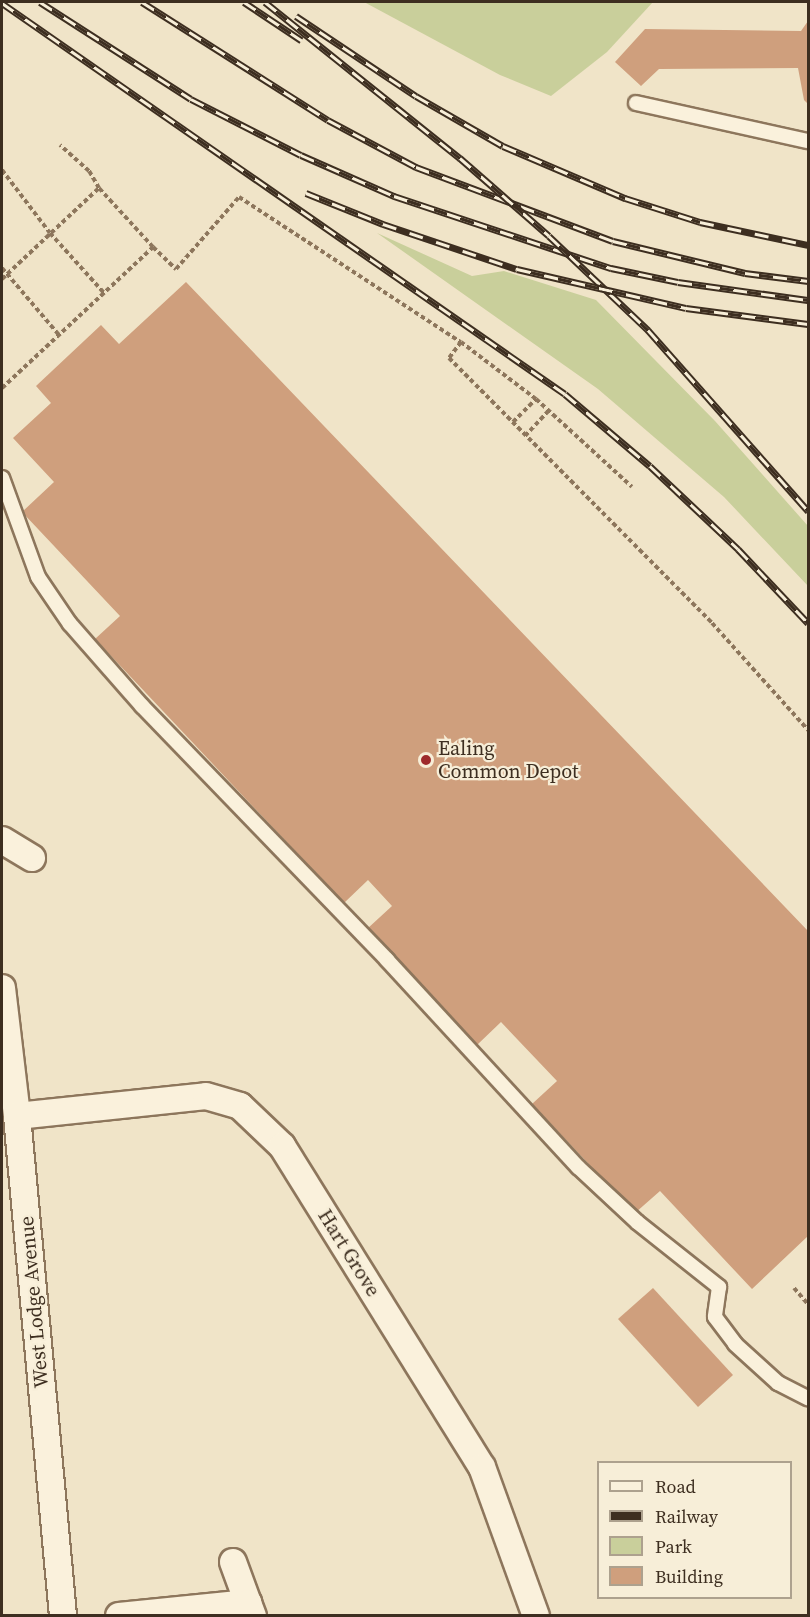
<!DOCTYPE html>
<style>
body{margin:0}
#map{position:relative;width:810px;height:1617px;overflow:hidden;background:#f0e4c8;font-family:"Source Serif 4",serif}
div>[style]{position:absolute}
.green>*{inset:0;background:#c9cf9b}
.building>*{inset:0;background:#cf9f7d}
.path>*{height:4px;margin-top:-2px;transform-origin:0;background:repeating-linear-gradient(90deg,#8d765c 0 4.5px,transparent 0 7.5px)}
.roads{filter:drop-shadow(2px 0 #8d765c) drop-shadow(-2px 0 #8d765c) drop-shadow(0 2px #8d765c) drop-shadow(0 -2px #8d765c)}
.service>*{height:14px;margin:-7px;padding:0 7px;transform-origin:7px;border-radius:7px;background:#faf1dc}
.minor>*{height:26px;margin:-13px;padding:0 13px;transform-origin:13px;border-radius:13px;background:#faf1dc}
.rail>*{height:7px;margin-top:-3.5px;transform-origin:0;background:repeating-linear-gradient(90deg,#f7eed8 0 14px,#3d2e20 0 28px);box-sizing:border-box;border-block:2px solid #3d2e20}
.dots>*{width:16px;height:16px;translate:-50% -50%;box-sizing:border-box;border:3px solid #f7eed8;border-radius:50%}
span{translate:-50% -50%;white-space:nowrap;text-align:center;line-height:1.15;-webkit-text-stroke:4.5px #f7eed8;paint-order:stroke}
.poi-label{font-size:20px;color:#3d2e20}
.left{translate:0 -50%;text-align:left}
.street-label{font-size:20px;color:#3d2e20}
.frame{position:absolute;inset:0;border:3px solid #3d2e20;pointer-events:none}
.legend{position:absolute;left:597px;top:1461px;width:195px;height:138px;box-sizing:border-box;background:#f7eed8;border:2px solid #ada18e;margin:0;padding:8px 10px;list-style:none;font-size:18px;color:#3d2e20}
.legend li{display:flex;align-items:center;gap:12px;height:30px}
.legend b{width:30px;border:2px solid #ada18e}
</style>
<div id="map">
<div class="green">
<i style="clip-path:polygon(364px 2px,653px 2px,607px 52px,551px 96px,500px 75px)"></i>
<i style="clip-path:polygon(377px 233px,472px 276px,504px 271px,596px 300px,715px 421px,808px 526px,808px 586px,724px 497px,598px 389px)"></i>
</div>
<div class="building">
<i style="clip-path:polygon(808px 21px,808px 104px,804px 100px,798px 68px,659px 69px,641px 86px,615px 62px,645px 29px,801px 31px)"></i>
<i style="clip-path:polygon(186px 282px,808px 931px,808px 1236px,752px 1289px,660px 1191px,635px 1213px,532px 1104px,557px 1081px,501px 1022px,477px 1045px,367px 929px,392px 906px,368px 880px,344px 903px,95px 639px,120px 616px,22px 512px,54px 482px,13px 438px,51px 403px,36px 386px,101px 325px,119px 344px)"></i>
<i style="clip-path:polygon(653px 1288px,733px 1375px,698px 1407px,618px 1319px)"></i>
</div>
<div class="path">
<i style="left:2px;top:170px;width:79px;rotate:52.7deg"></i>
<i style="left:50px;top:233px;width:81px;rotate:48deg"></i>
<i style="left:153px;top:247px;width:32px;rotate:44deg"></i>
<i style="left:176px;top:269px;width:96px;rotate:-48.8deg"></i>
<i style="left:239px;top:197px;width:265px;rotate:33.2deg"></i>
<i style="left:2px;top:268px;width:88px;rotate:49.6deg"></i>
<i style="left:2px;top:279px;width:133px;rotate:-43.2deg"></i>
<i style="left:99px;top:188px;width:20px;rotate:-120deg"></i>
<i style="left:89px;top:171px;width:39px;rotate:-138deg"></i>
<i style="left:2px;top:388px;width:207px;rotate:-43deg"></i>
<i style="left:153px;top:247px;width:80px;rotate:-132.5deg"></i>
<i style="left:536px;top:399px;width:94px;rotate:-142.8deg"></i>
<i style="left:461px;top:342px;width:20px;rotate:127deg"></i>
<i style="left:449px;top:358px;width:373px;rotate:45.2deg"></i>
<i style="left:712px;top:623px;width:144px;rotate:48.1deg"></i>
<i style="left:513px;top:422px;width:33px;rotate:-45deg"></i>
<i style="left:536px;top:399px;width:130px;rotate:42.5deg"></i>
<i style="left:525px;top:436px;width:34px;rotate:-47deg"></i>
<i style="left:794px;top:1288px;width:21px;rotate:49deg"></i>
</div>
<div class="roads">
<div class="service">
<i style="left:636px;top:103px;width:176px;rotate:12.5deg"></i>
<i style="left:2px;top:478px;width:105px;rotate:70deg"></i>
<i style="left:38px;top:577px;width:57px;rotate:55.8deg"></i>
<i style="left:70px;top:624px;width:109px;rotate:48.7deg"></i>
<i style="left:142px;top:706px;width:353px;rotate:46deg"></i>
<i style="left:387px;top:960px;width:282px;rotate:47.3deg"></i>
<i style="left:578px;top:1167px;width:81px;rotate:43deg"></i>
<i style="left:637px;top:1222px;width:105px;rotate:38.4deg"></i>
<i style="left:719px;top:1287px;width:30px;rotate:98deg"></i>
<i style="left:715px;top:1317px;width:34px;rotate:53deg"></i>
<i style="left:735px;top:1344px;width:58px;rotate:42.2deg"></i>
<i style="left:778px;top:1383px;width:34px;rotate:27deg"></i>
</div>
<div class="minor">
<i style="left:2px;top:840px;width:35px;rotate:31deg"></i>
<i style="left:2px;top:988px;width:129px;rotate:83.3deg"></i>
<i style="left:17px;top:1116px;width:502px;rotate:84.74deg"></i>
<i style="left:17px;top:1116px;width:190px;rotate:-6deg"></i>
<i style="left:206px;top:1096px;width:35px;rotate:16deg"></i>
<i style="left:240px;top:1106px;width:58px;rotate:43.6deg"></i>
<i style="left:282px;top:1146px;width:378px;rotate:58.1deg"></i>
<i style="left:482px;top:1467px;width:158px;rotate:70.1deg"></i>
<i style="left:233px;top:1562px;width:44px;rotate:69.9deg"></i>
<i style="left:119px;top:1616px;width:130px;rotate:-5.8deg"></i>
<i style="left:248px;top:1603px;width:14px;rotate:69deg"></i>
</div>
</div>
<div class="rail">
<i style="left:40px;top:2px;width:179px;rotate:32.7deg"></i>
<i style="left:191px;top:99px;width:123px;rotate:27deg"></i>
<i style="left:301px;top:155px;width:102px;rotate:23.8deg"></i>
<i style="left:394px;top:196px;width:229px;rotate:18.4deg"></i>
<i style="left:611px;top:268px;width:68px;rotate:11.8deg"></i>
<i style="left:678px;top:282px;width:131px;rotate:7.9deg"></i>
<i style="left:142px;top:2px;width:220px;rotate:32.4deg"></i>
<i style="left:328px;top:120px;width:100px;rotate:28.1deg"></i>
<i style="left:416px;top:167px;width:210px;rotate:20.6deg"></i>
<i style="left:613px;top:241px;width:136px;rotate:13.6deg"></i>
<i style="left:745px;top:273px;width:64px;rotate:7.2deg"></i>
<i style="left:244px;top:2px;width:69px;rotate:33.7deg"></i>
<i style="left:265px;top:2px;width:250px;rotate:38.7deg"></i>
<i style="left:460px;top:158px;width:118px;rotate:41.2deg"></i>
<i style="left:549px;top:236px;width:137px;rotate:43.5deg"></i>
<i style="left:648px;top:330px;width:242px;rotate:48.5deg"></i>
<i style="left:2px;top:3px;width:685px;rotate:34.78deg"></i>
<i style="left:565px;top:394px;width:111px;rotate:40.3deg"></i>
<i style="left:650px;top:466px;width:121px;rotate:43.3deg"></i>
<i style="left:738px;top:549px;width:102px;rotate:46.6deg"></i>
<i style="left:296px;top:16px;width:144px;rotate:33.7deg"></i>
<i style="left:416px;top:96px;width:100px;rotate:29.9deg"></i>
<i style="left:503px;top:146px;width:133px;rotate:23.1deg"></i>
<i style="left:625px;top:198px;width:79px;rotate:17.7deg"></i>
<i style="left:700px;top:222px;width:110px;rotate:12deg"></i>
<i style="left:306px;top:193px;width:83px;rotate:21.9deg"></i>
<i style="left:383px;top:224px;width:141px;rotate:18.6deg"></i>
<i style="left:517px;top:269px;width:173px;rotate:13deg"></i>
<i style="left:686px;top:308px;width:123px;rotate:7.5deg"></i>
</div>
<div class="dots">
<i style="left:426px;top:760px;background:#9e2a2b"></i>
</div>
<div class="poi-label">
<span class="left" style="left:438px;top:760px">Ealing<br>Common Depot</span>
</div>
<div class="street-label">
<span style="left:349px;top:1253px;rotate:58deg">Hart Grove</span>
<span style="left:34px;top:1302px;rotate:-95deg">West Lodge Avenue</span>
</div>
<div class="frame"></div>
<ul class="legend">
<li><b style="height:8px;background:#faf1dc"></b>Road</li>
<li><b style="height:8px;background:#3d2e20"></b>Railway</li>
<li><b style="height:16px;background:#c9cf9b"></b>Park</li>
<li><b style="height:16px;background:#cf9f7d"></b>Building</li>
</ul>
</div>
